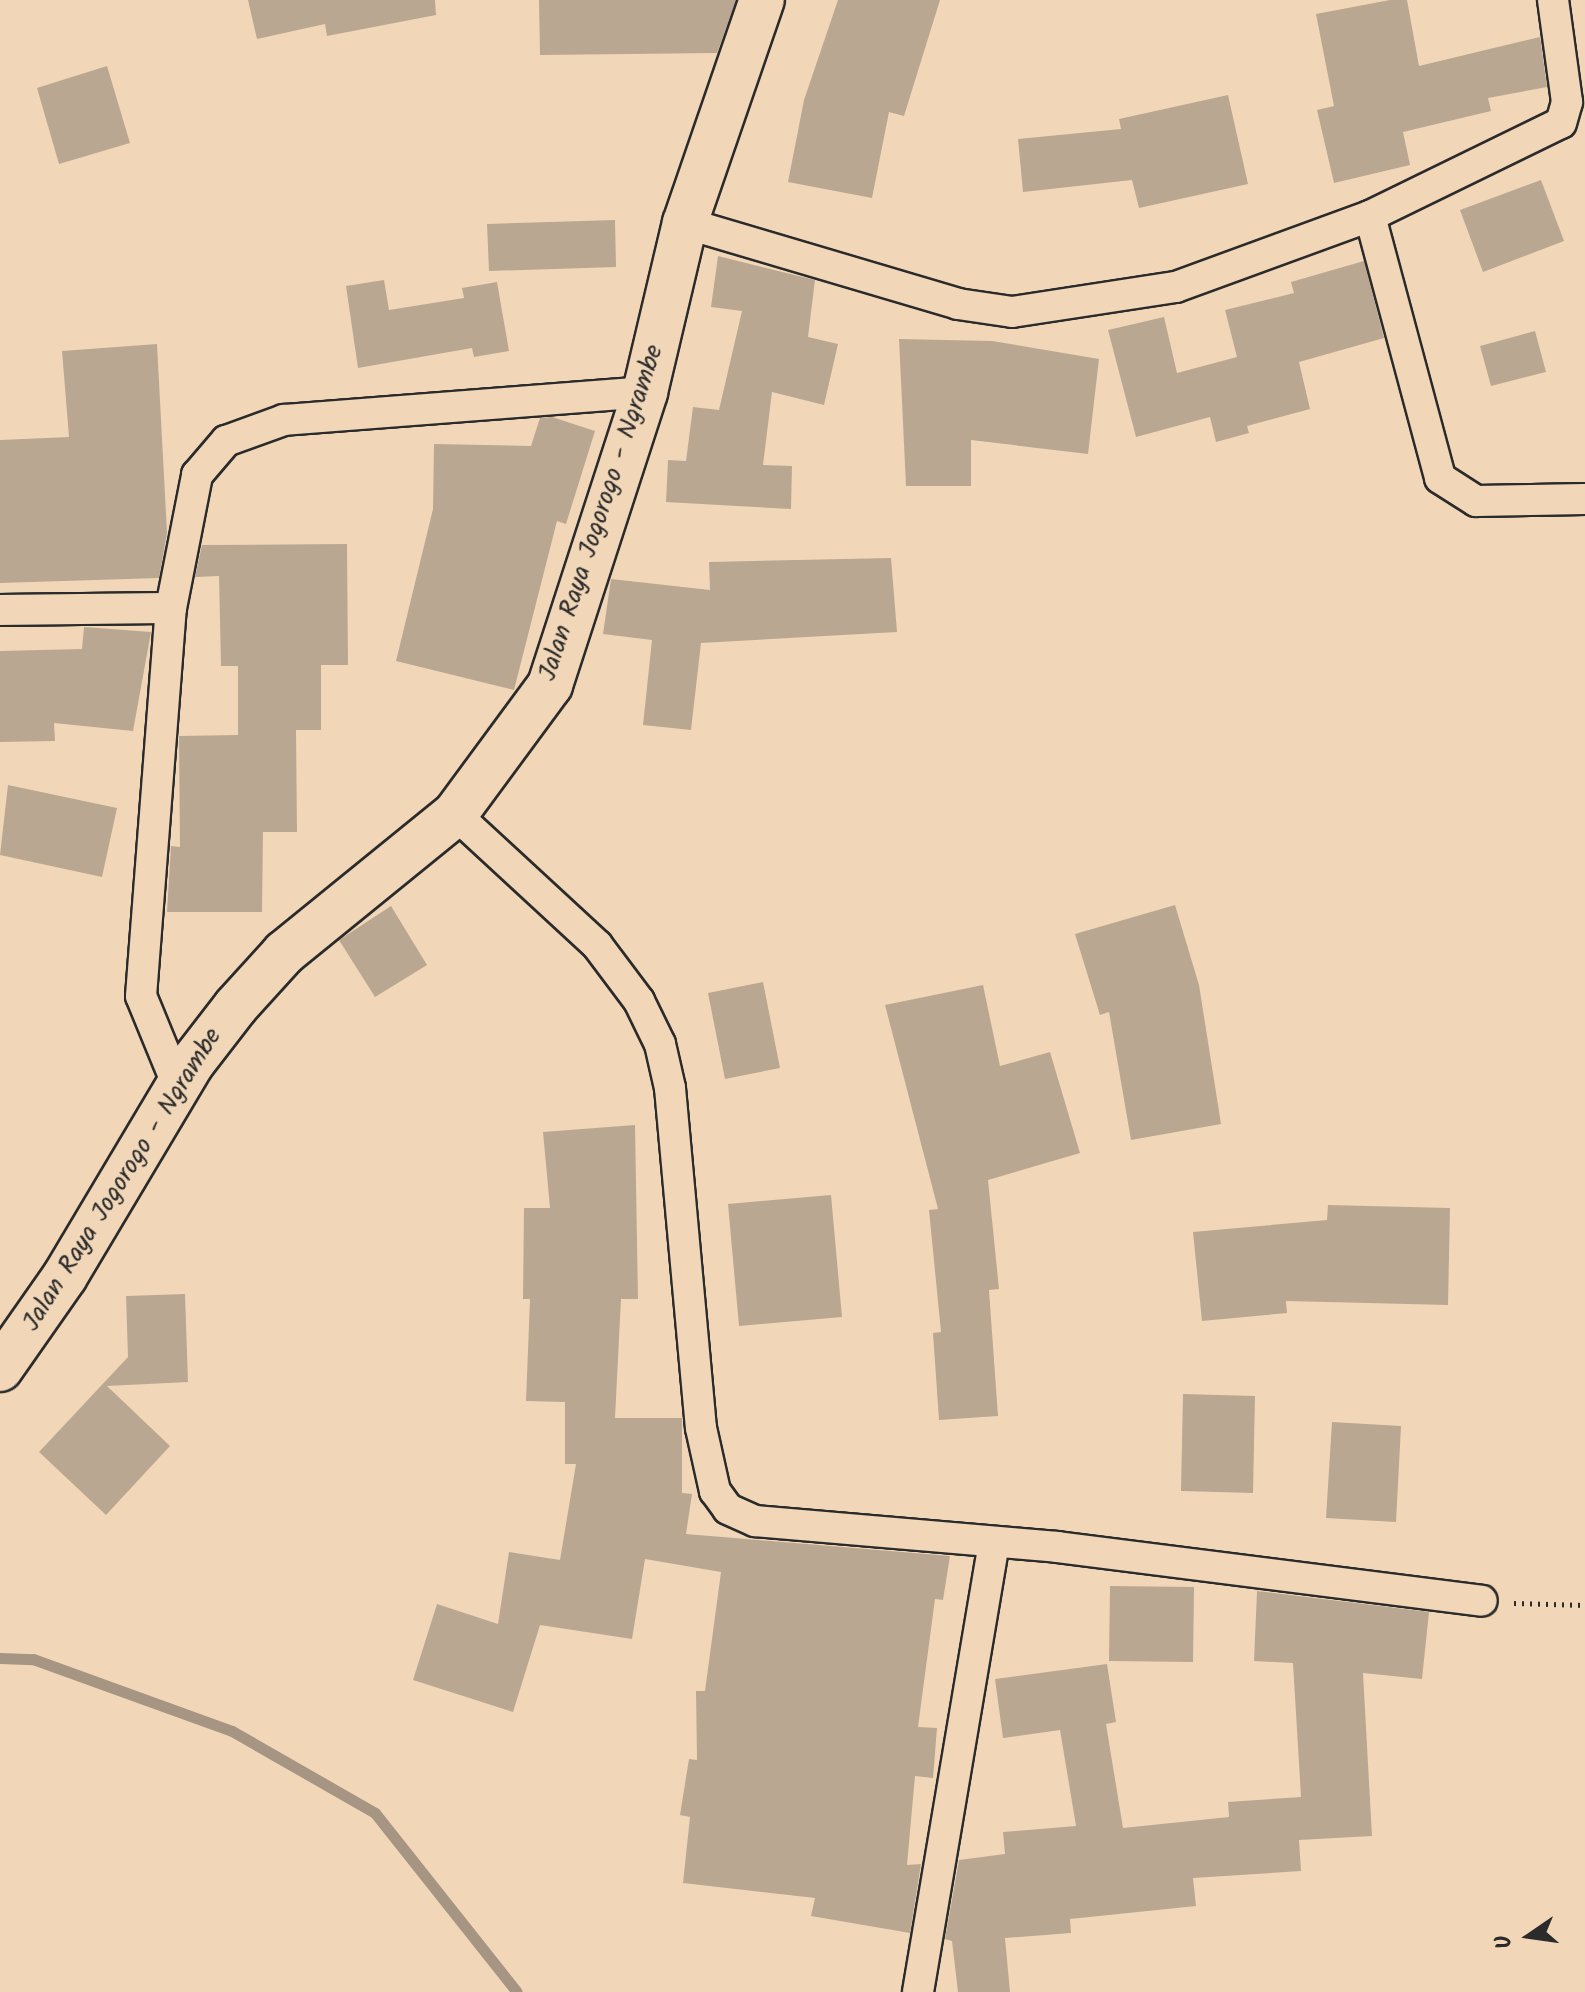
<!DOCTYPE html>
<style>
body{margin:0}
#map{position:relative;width:1585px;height:1992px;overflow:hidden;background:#f1d7b8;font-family:Kalam,sans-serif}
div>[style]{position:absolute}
.stream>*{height:11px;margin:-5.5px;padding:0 5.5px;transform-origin:5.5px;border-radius:5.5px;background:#a59582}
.building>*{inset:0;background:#baa791}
.path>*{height:5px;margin-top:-2.5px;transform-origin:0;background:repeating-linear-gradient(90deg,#2b2b2b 0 2px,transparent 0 8px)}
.roads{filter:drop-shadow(2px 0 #2b2b2b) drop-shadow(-2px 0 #2b2b2b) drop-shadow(0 2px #2b2b2b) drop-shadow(0 -2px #2b2b2b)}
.street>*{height:30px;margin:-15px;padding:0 15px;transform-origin:15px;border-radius:15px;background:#f1d7b8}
.secondary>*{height:44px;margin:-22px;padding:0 22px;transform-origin:22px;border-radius:22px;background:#f1d7b8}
span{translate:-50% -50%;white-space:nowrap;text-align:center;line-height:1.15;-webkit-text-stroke:6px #f1d7b8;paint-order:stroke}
.street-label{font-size:26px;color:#2b2b2b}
.north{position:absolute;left:1489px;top:1896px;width:80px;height:80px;-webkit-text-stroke:6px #f1d7b8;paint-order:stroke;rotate:257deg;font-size:22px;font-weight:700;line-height:32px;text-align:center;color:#2b2b2b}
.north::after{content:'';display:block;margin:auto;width:28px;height:36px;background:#2b2b2b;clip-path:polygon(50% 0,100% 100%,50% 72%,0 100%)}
</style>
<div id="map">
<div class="stream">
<i style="left:0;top:1658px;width:33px;rotate:2deg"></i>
<i style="left:33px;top:1659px;width:212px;rotate:19.9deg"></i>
<i style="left:232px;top:1731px;width:165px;rotate:29.8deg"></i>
<i style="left:375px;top:1813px;width:228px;rotate:51.6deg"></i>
</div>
<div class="building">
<i style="clip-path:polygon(248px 0,435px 0,436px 15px,327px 36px,325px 24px,257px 39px)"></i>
<i style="clip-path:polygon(539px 0,736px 0,717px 53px,540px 55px)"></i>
<i style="clip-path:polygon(838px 0,940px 0,904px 116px,889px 112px,872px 198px,788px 182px,804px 100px)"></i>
<i style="clip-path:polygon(1390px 0,1407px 0,1419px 66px,1540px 37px,1547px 87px,1488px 98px,1491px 111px,1403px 132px,1410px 165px,1334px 183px,1317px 110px,1334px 106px,1316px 14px)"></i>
<i style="clip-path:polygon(107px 66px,130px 143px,59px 164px,37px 88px)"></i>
<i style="clip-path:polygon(1228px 95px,1248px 184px,1139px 208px,1132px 180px,1023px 192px,1018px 139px,1121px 129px,1119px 119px)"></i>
<i style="clip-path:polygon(1541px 180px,1564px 241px,1483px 272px,1460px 210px)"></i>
<i style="clip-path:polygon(615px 220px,616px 267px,489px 271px,487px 224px)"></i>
<i style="clip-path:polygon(718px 256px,815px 280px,808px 337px,838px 344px,824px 405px,772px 392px,763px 465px,792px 466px,791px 509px,666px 502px,668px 460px,686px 461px,693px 407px,719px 410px,742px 311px,711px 307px)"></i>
<i style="clip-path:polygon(1364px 261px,1384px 338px,1299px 362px,1310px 409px,1247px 426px,1249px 433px,1216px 442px,1210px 417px,1136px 437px,1108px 330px,1164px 317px,1177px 373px,1237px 357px,1225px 310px,1294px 293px,1291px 282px)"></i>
<i style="clip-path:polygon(384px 280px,389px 310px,464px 298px,462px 288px,497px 282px,509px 351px,474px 357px,472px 348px,358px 368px,346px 286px)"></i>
<i style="clip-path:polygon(1535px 331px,1546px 372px,1491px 386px,1480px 346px)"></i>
<i style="clip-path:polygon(899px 339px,992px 341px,1099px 359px,1088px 454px,971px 440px,971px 486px,906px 486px)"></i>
<i style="clip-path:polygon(157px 344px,167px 533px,159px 578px,0 583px,0 440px,69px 437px,62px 351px)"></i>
<i style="clip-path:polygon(552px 417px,595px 431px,566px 524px,557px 521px,514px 690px,396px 661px,433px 509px,434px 444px,531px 446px,540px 418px)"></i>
<i style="clip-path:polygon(347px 544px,348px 665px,321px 665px,321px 730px,296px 730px,297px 832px,263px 832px,262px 912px,167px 912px,171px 846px,180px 847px,179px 736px,238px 735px,238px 666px,221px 666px,219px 576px,195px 577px,202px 545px)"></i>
<i style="clip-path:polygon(891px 558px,897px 632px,701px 643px,691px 730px,643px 725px,652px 640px,603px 634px,611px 579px,710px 590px,709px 562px)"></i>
<i style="clip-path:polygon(84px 627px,151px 632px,133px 731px,54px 723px,55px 741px,0 742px,0 651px,82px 649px)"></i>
<i style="clip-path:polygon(8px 785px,117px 808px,102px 877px,0 855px)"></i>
<i style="clip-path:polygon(1175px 905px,1199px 985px,1221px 1124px,1131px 1140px,1109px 1012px,1100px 1015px,1075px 934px)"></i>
<i style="clip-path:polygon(391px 906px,427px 965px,375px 997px,339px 940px)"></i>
<i style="clip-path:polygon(763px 982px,780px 1068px,725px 1079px,708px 993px)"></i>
<i style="clip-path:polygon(983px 985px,1000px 1066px,1050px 1052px,1080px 1153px,988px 1180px,999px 1289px,989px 1290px,998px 1416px,939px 1420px,933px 1333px,941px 1332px,929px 1210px,938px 1209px,885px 1005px)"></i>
<i style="clip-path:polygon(635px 1125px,638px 1299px,621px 1299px,615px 1418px,682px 1418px,682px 1493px,692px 1494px,686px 1534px,950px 1556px,943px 1600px,935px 1599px,918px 1727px,937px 1728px,933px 1778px,915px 1776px,907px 1865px,921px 1864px,910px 1933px,811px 1916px,815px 1898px,683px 1883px,690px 1817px,680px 1815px,689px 1759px,697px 1760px,696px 1691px,705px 1691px,721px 1572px,645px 1559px,632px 1639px,540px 1625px,513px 1712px,413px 1680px,437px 1604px,498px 1624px,509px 1552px,560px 1560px,576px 1464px,565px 1464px,565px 1402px,526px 1401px,530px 1299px,523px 1299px,524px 1208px,550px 1208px,543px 1132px)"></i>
<i style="clip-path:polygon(831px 1195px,842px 1317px,739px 1326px,728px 1204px)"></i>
<i style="clip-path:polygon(1328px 1205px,1450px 1208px,1448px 1305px,1286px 1301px,1287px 1313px,1202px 1321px,1193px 1232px,1327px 1220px)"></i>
<i style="clip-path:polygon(185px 1294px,188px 1382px,107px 1386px,170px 1446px,106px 1515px,39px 1452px,128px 1357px,126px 1296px)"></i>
<i style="clip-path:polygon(1183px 1394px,1255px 1396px,1253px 1493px,1181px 1491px)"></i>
<i style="clip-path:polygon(1332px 1422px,1401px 1426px,1396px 1522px,1326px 1518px)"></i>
<i style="clip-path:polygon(1110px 1586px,1194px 1587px,1193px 1662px,1109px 1661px)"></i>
<i style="clip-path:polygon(1257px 1591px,1429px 1612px,1422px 1679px,1363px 1673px,1372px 1836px,1299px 1840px,1301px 1871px,1193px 1878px,1196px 1906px,1070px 1919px,1071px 1933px,1005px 1938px,1010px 1992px,958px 1992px,952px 1941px,945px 1939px,959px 1860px,1005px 1854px,1003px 1832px,1076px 1826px,1060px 1730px,1003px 1738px,995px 1679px,1107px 1664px,1116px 1722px,1106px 1724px,1123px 1828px,1229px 1817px,1228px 1802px,1301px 1797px,1293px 1663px,1254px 1661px)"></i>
</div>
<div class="path">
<i style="left:1514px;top:1603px;width:71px;rotate:1.6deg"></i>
</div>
<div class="roads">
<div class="street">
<i style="left:1370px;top:216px;width:271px;rotate:75deg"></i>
<i style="left:1440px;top:478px;width:43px;rotate:32.6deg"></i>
<i style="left:1476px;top:501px;width:109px;rotate:-1.1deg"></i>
<i style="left:685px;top:223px;width:285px;rotate:16.5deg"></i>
<i style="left:958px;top:304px;width:55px;rotate:8.4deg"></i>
<i style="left:1012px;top:312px;width:166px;rotate:-8.7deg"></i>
<i style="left:1176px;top:287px;width:207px;rotate:-20.1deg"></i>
<i style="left:1370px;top:216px;width:212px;rotate:-26deg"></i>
<i style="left:1561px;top:123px;width:22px;rotate:-74deg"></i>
<i style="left:1567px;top:102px;width:103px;rotate:-97.8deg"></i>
<i style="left:0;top:610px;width:171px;rotate:-0.7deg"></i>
<i style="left:455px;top:814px;width:193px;rotate:42.7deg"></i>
<i style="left:597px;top:945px;width:70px;rotate:53.1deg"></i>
<i style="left:639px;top:1001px;width:48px;rotate:64deg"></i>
<i style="left:660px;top:1044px;width:45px;rotate:77.2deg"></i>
<i style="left:670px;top:1088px;width:341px;rotate:84.8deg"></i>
<i style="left:701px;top:1428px;width:65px;rotate:77.5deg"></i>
<i style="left:715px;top:1491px;width:22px;rotate:54deg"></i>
<i style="left:728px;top:1509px;width:30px;rotate:24deg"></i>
<i style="left:755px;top:1521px;width:303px;rotate:4.9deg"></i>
<i style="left:1057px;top:1547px;width:428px;rotate:7.2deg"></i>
<i style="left:178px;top:1086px;width:97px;rotate:-112.3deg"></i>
<i style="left:141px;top:996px;width:389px;rotate:-85.6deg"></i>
<i style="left:171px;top:608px;width:136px;rotate:-78.9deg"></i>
<i style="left:197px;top:475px;width:45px;rotate:-49.5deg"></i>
<i style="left:226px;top:441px;width:62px;rotate:-19.9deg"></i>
<i style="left:284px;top:420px;width:362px;rotate:-4.4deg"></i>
<i style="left:918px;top:1992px;width:456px;rotate:-80.4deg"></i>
</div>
<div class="secondary">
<i style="left:0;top:1369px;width:113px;rotate:-55deg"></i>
<i style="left:65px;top:1276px;width:248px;rotate:-59.2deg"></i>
<i style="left:192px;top:1063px;width:72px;rotate:-52.3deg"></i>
<i style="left:236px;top:1006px;width:72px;rotate:-47.8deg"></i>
<i style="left:284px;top:953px;width:220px;rotate:-39.1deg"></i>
<i style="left:455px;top:814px;width:160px;rotate:-53.6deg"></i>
<i style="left:550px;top:685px;width:308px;rotate:-72deg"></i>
<i style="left:645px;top:392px;width:174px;rotate:-76.7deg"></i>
<i style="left:685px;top:223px;width:236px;rotate:-71deg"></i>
</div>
</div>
<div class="street-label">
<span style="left:602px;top:513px;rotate:-72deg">Jalan Raya Jogorogo - Ngrambe</span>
<span style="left:123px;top:1180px;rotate:-58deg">Jalan Raya Jogorogo - Ngrambe</span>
</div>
<div class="north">U</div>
</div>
